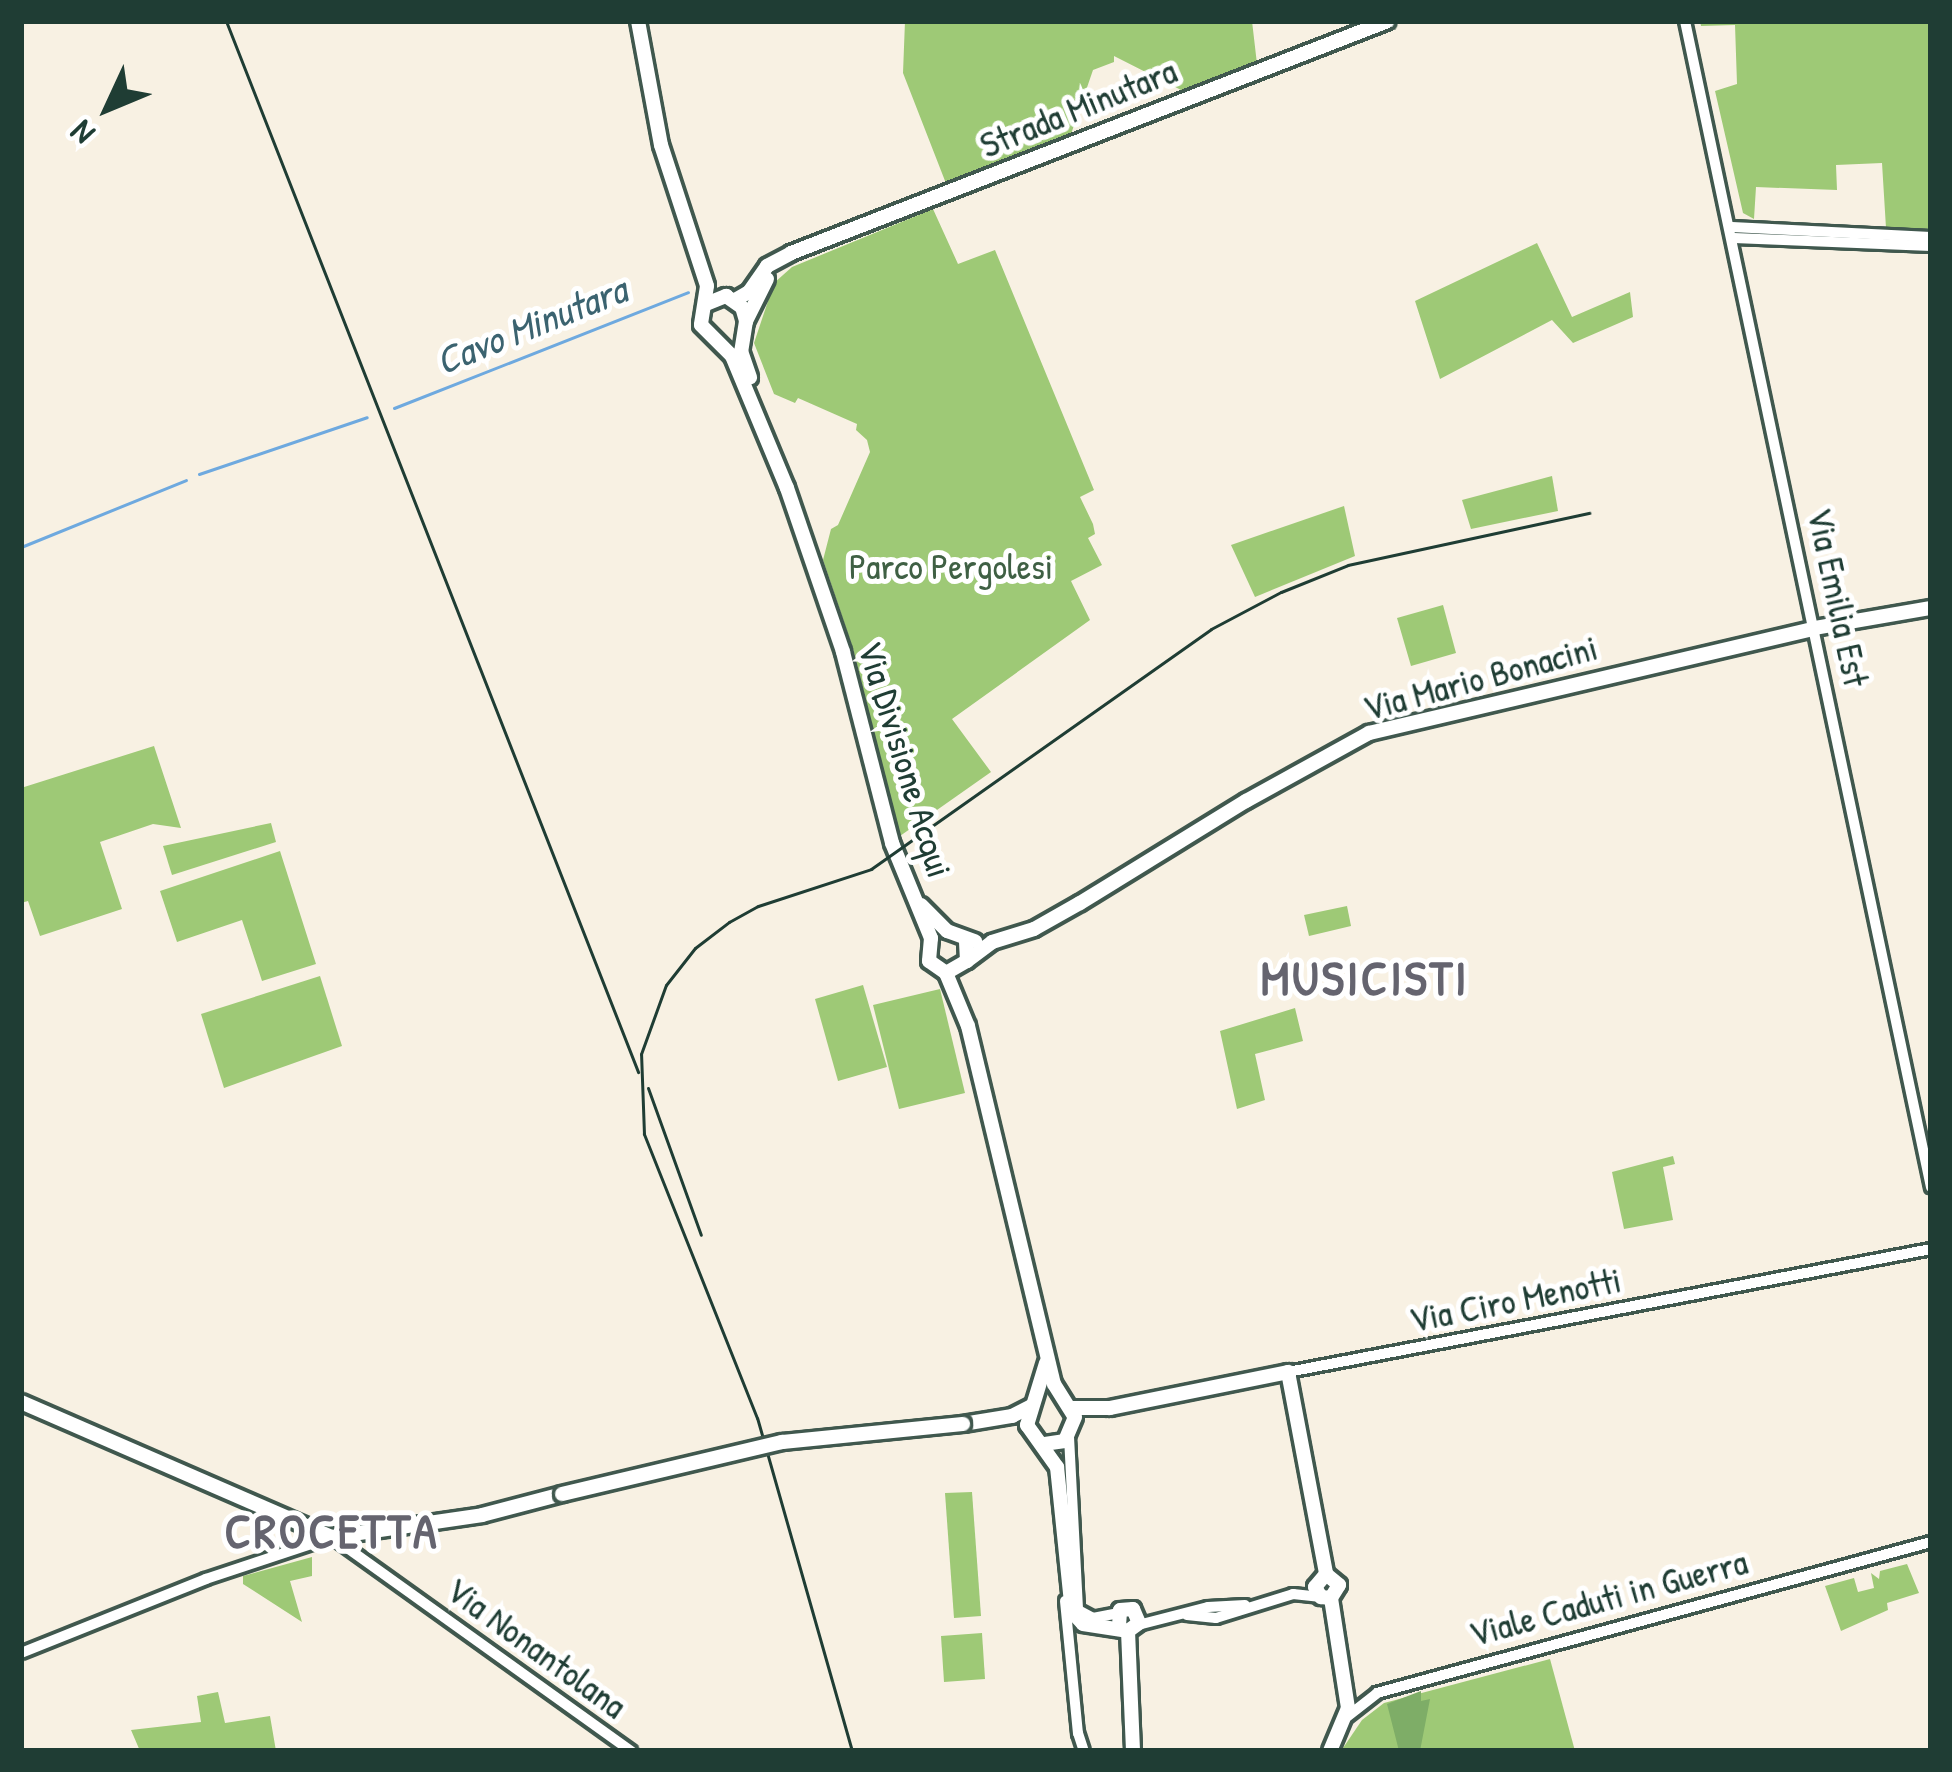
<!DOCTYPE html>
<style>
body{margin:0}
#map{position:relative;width:1952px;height:1772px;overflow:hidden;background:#f8f1e3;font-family:"Patrick Hand",sans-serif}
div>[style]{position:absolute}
.green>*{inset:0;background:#9ec976}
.forest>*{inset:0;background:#7ead67}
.stream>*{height:3px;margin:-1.5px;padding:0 1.5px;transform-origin:1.5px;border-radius:1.5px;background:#6ea9df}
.roads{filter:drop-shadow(3px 0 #40584e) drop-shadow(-3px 0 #40584e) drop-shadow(0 3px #40584e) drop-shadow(0 -3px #40584e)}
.minor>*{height:10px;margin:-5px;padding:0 5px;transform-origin:5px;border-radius:5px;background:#fff}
.major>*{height:14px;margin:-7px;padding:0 7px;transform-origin:7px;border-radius:7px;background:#fff}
.rail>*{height:3px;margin:-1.5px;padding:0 1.5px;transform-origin:1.5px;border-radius:1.5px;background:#1f3d34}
.bridges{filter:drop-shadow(3px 0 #40584e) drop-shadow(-3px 0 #40584e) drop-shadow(0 3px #40584e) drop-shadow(0 -3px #40584e)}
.major-bridge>*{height:14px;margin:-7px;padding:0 7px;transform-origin:7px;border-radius:7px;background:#fff}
span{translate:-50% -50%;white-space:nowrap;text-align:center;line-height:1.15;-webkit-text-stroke:10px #fff;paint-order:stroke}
.street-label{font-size:36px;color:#1f3d34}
.park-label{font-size:36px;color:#3f6044}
.water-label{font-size:39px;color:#3b6370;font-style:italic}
.district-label{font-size:48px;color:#65646f;font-weight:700;letter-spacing:3px}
.frame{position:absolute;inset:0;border:24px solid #1f3d34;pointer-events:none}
.north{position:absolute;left:48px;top:48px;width:120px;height:120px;-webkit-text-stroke:9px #fff;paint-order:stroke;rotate:226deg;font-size:33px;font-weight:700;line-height:48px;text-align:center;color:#1f3d34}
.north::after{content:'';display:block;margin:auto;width:42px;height:54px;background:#1f3d34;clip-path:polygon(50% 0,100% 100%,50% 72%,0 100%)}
</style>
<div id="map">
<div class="green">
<i style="clip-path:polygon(905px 21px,1252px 21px,1257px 64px,1185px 92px,1114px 56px,1114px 62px,1093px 70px,1069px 140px,947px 186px,903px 73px)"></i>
<i style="clip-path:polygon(1700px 21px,1931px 21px,1931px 229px,1886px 228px,1882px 163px,1836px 165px,1837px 190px,1756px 187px,1754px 219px,1743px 213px,1715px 91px,1737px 84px,1735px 25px,1701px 26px)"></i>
<i style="clip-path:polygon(933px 209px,958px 264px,995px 250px,1094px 490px,1080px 497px,1093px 524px,1095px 534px,1088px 538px,1102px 565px,1071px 581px,1090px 620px,952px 719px,991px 772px,900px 836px,853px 649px,823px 560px,831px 529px,838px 525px,870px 452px,867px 440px,856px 430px,857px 424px,798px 398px,795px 403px,774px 394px,754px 343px,774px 283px,792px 267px)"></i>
<i style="clip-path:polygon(1537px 243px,1572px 317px,1630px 292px,1633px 317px,1573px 343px,1552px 320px,1440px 379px,1415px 301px)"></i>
<i style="clip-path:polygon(1552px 476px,1558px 511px,1471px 529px,1462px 500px)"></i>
<i style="clip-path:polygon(1344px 506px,1355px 556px,1255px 597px,1231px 545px)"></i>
<i style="clip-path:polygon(1443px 605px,1456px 653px,1411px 666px,1397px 618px)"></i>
<i style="clip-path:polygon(154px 746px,181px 828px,153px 824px,100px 842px,122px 909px,40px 936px,28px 901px,21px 903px,21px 788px)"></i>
<i style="clip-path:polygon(271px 823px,276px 842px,172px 875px,163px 846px)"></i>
<i style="clip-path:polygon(280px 851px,316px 964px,262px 981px,242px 920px,177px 942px,160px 891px)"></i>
<i style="clip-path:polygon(1347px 906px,1351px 926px,1309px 936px,1304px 915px)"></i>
<i style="clip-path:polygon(320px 976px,342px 1046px,224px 1088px,201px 1014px)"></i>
<i style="clip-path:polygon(863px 985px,887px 1067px,838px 1081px,815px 999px)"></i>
<i style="clip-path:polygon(940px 989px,965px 1093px,899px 1109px,873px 1005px)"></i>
<i style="clip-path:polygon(1295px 1008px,1303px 1041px,1255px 1054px,1265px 1100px,1237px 1109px,1220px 1031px)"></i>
<i style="clip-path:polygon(1673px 1156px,1675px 1164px,1663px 1167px,1673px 1220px,1624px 1229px,1612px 1172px)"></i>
<i style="clip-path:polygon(972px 1492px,981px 1616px,954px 1618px,945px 1493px)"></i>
<i style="clip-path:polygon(312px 1557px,312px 1576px,290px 1581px,302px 1622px,243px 1584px,243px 1576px)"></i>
<i style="clip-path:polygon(1907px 1564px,1919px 1593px,1887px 1603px,1888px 1610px,1841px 1631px,1825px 1586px,1854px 1578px,1858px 1592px,1874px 1588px,1871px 1573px,1879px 1579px,1880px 1571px)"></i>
<i style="clip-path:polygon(982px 1633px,985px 1679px,944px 1682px,941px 1636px)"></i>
<i style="clip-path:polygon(1550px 1659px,1575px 1751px,1341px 1751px,1362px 1720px,1384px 1703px)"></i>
<i style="clip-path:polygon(218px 1692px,225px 1723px,270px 1716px,276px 1751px,140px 1751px,131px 1730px,201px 1722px,197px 1696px)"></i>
</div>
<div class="forest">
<i style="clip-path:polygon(1421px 1691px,1421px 1701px,1430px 1699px,1420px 1751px,1399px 1751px,1387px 1704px)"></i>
</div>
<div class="stream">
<i style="left:394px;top:408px;width:316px;rotate:-21.5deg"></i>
<i style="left:199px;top:474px;width:177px;rotate:-18.7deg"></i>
<i style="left:21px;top:547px;width:178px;rotate:-22.1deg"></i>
</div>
<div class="roads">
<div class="minor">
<i style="left:1685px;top:21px;width:1192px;rotate:78.09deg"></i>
<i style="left:1732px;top:227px;width:199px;rotate:2.9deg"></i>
<i style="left:1734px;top:238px;width:197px;rotate:2.3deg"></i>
<i style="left:1288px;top:1372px;width:655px;rotate:-10.83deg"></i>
<i style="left:1069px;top:1437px;width:173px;rotate:87deg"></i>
<i style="left:1078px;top:1610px;width:17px;rotate:28deg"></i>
<i style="left:1093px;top:1618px;width:25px;rotate:-11deg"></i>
<i style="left:1065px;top:1601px;width:133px;rotate:84.4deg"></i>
<i style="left:1078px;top:1733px;width:19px;rotate:72deg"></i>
<i style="left:1187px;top:1615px;width:29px;rotate:6deg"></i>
<i style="left:1216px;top:1618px;width:81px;rotate:-17.3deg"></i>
<i style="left:1293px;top:1594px;width:28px;rotate:6deg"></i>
<i style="left:1138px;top:1625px;width:72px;rotate:-14.4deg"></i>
<i style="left:1208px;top:1607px;width:37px;rotate:-3deg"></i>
<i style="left:21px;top:1653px;width:199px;rotate:-21.8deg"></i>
<i style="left:206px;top:1579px;width:133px;rotate:-18.4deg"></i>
<i style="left:332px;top:1537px;width:368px;rotate:35.6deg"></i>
<i style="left:1348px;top:1716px;width:37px;rotate:-38deg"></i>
<i style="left:1377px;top:1693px;width:574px;rotate:-15.25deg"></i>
</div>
<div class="major">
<i style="left:638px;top:21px;width:126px;rotate:79.5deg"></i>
<i style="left:661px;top:145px;width:148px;rotate:71.9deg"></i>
<i style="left:707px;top:286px;width:39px;rotate:99deg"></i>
<i style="left:701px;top:325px;width:44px;rotate:45deg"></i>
<i style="left:732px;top:356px;width:143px;rotate:67.4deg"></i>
<i style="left:787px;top:488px;width:173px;rotate:71.1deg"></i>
<i style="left:843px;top:652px;width:197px;rotate:75.6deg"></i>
<i style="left:892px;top:843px;width:103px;rotate:67.7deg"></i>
<i style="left:735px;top:300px;width:16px;rotate:-30deg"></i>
<i style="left:749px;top:292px;width:32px;rotate:-55deg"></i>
<i style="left:767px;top:266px;width:27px;rotate:-28deg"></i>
<i style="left:791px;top:253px;width:640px;rotate:-21.24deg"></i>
<i style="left:706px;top:304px;width:22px;rotate:-22deg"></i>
<i style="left:726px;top:296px;width:19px;rotate:35deg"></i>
<i style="left:742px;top:307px;width:15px;rotate:74deg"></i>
<i style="left:746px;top:321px;width:30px;rotate:99deg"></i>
<i style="left:741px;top:351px;width:28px;rotate:71deg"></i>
<i style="left:746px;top:321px;width:47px;rotate:-63.4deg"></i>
<i style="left:921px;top:905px;width:37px;rotate:45deg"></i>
<i style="left:947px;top:931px;width:30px;rotate:20deg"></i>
<i style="left:931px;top:938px;width:23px;rotate:95deg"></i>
<i style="left:929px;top:961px;width:21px;rotate:35deg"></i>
<i style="left:946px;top:973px;width:24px;rotate:-30deg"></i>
<i style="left:967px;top:961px;width:21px;rotate:-93deg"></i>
<i style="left:967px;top:961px;width:31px;rotate:-37deg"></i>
<i style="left:992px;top:942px;width:44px;rotate:-17.2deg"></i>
<i style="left:1034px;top:929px;width:53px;rotate:-29.5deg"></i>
<i style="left:1080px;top:903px;width:195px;rotate:-31.6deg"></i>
<i style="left:1246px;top:801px;width:141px;rotate:-28.9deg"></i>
<i style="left:1369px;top:733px;width:458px;rotate:-13.2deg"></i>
<i style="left:1815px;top:628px;width:118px;rotate:-9.8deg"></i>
<i style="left:946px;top:973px;width:57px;rotate:67.5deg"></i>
<i style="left:968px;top:1026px;width:368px;rotate:76.5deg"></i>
<i style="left:1054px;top:1384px;width:39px;rotate:58deg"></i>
<i style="left:1075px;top:1417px;width:26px;rotate:113deg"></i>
<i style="left:1065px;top:1441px;width:22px;rotate:172deg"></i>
<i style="left:1046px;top:1363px;width:65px;rotate:107deg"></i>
<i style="left:1027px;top:1425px;width:52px;rotate:54.5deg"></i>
<i style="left:1057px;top:1467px;width:146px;rotate:84.1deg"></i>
<i style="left:1072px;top:1612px;width:16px;rotate:47deg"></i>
<i style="left:1083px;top:1624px;width:46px;rotate:8.8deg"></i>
<i style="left:21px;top:1402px;width:339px;rotate:23.5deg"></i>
<i style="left:332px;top:1537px;width:152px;rotate:-8.3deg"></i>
<i style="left:482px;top:1515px;width:83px;rotate:-14.7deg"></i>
<i style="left:1071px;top:1408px;width:39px"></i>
<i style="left:1110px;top:1408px;width:182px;rotate:-11.4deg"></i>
<i style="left:1288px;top:1372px;width:206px;rotate:79.3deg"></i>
<i style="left:963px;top:1424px;width:50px;rotate:-9.3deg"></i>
<i style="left:1012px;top:1416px;width:22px;rotate:-27deg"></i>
<i style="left:1326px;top:1574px;width:17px;rotate:130deg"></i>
<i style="left:1315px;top:1587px;width:12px;rotate:59deg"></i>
<i style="left:1321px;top:1597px;width:10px;rotate:6deg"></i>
<i style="left:1326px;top:1574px;width:17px;rotate:40deg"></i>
<i style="left:1339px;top:1585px;width:15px;rotate:122deg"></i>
<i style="left:1119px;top:1626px;width:16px;rotate:-86deg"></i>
<i style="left:1120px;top:1610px;width:13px;rotate:-4deg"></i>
<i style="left:1133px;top:1609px;width:15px;rotate:67deg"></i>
<i style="left:1139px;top:1623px;width:14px;rotate:144deg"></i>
<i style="left:1128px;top:1631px;width:120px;rotate:87.6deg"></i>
<i style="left:1330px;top:1751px;width:47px;rotate:-67.3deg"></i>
<i style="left:1348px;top:1708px;width:111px;rotate:-98.8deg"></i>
</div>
</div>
<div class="rail">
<i style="left:226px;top:21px;width:1129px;rotate:68.59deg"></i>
<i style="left:648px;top:1088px;width:156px;rotate:70.2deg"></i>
<i style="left:852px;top:1751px;width:346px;rotate:-105.9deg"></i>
<i style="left:757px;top:1418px;width:306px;rotate:-111.7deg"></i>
<i style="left:644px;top:1134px;width:80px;rotate:-92.1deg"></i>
<i style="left:641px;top:1054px;width:73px;rotate:-70.1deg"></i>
<i style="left:666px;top:985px;width:47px;rotate:-51.9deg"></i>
<i style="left:695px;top:948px;width:43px;rotate:-37.4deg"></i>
<i style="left:729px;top:922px;width:33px;rotate:-29deg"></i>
<i style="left:758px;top:906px;width:119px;rotate:-18.1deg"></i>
<i style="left:871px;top:869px;width:416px;rotate:-35.2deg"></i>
<i style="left:1211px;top:629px;width:79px;rotate:-27.9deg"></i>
<i style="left:1281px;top:592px;width:72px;rotate:-21.9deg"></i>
<i style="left:1348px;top:565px;width:247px;rotate:-12.2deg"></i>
</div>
<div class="bridges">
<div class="major-bridge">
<i style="left:562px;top:1494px;width:226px;rotate:-13.3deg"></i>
<i style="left:782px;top:1442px;width:182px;rotate:-5.7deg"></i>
</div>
</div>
<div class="street-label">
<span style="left:1078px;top:107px;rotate:-22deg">Strada Minutara</span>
<span style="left:1839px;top:597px;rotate:78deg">Via Emilia Est</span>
<span style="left:1480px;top:677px;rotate:-15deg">Via Mario Bonacini</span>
<span style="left:906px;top:759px;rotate:73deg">Via Divisione Acqui</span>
<span style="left:1515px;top:1299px;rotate:-11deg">Via Ciro Menotti</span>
<span style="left:1608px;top:1597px;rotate:-15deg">Viale Caduti in Guerra</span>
<span style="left:537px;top:1647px;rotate:36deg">Via Nonantolana</span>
</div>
<div class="park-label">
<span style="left:951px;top:566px">Parco Pergolesi</span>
</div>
<div class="water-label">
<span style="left:531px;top:325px;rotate:-22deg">Cavo Minutara</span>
</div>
<div class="district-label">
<span style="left:1365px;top:978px">MUSICISTI</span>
<span style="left:332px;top:1531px">CROCETTA</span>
</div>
<div class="frame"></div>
<div class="north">N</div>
</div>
